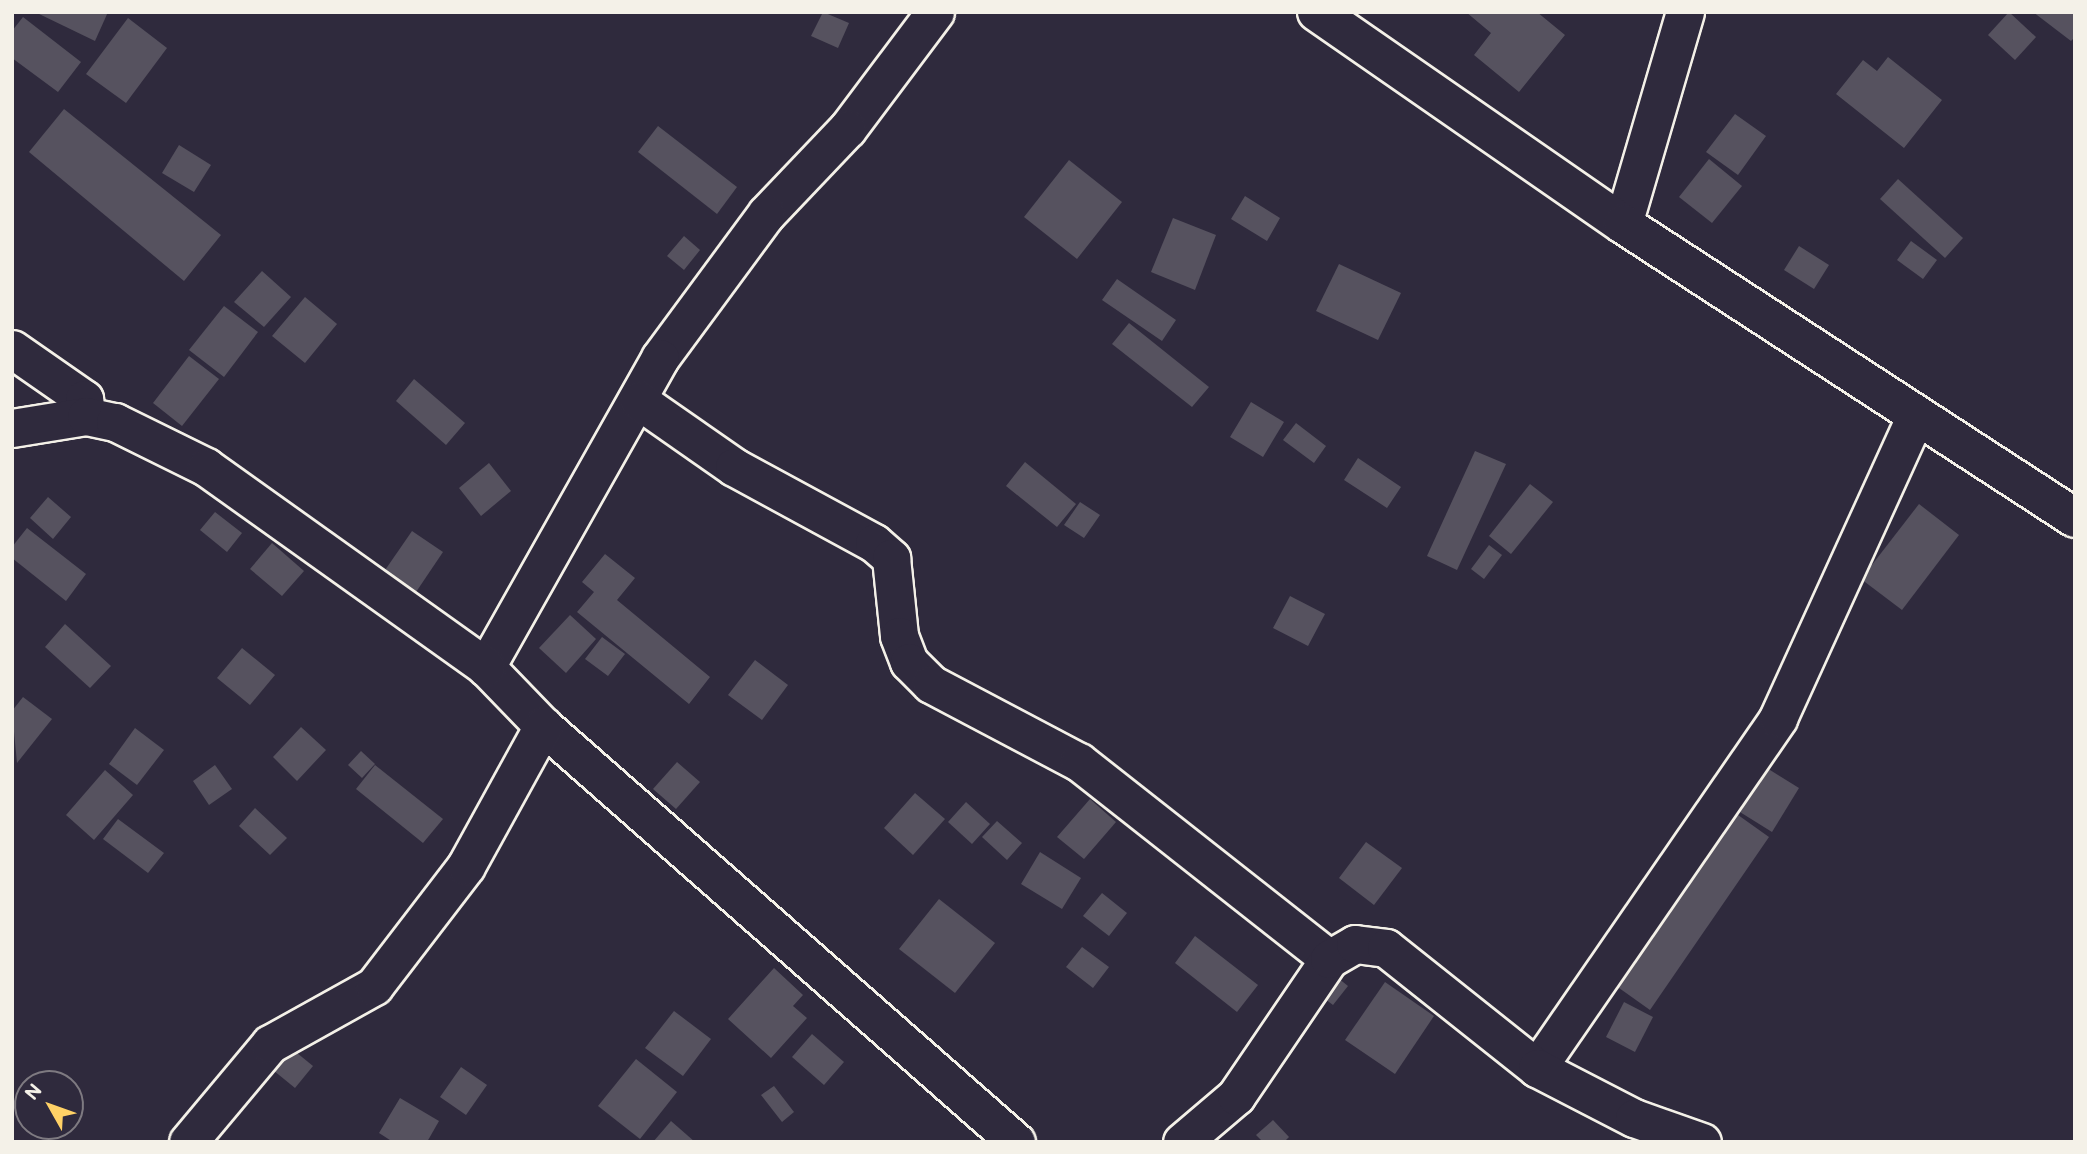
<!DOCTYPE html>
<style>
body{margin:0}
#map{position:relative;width:2087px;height:1154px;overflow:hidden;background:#2f2a3d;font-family:"Balsamiq Sans",sans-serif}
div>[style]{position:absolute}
.building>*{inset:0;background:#56525f}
.roads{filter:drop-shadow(2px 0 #f4f1e8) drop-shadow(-2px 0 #f4f1e8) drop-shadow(0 2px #f4f1e8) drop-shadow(0 -2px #f4f1e8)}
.minor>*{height:37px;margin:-18.5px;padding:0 18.5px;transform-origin:18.5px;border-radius:18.5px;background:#2f2a3d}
.secondary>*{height:38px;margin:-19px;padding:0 19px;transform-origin:19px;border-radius:19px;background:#2f2a3d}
span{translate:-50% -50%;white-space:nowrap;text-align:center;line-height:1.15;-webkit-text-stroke:5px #2f2a3d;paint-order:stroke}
.frame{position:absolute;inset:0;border:14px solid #f4f1e8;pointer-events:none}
.north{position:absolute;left:14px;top:1070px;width:70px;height:70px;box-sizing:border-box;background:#2f2a3d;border:2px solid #7e7a81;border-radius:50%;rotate:310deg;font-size:19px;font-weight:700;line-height:28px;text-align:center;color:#f4f1e8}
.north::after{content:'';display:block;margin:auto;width:24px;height:32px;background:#ffd166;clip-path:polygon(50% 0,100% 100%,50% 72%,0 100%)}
</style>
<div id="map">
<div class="building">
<i style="clip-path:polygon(35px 12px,108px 12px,95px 41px)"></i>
<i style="clip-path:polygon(823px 12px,849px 23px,838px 48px,811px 36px)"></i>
<i style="clip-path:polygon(1466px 12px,1537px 12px,1565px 35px,1519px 92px,1474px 55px,1491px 33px)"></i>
<i style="clip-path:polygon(2009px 12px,2036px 37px,2015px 60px,1988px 35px)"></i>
<i style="clip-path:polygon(2033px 12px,2075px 12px,2075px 37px,2071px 41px)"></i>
<i style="clip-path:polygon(23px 17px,81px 62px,58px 92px,12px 58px,12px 31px)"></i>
<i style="clip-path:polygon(128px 18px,167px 48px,126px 103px,86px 74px)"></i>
<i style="clip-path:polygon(1888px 57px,1942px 100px,1904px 148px,1836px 94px,1863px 60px,1877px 71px)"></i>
<i style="clip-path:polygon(64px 109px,221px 235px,184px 281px,29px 152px)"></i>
<i style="clip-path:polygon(1735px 114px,1766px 136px,1738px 175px,1706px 152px)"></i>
<i style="clip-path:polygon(658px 126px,737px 187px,717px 214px,638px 152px)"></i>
<i style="clip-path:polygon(179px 145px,211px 165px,194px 192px,162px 173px)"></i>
<i style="clip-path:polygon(1709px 159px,1742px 186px,1712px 223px,1679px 197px)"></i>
<i style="clip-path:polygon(1069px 160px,1122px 202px,1077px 259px,1024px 217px)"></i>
<i style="clip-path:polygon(1898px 179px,1963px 238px,1945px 258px,1880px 199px)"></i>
<i style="clip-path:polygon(1245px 196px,1280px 218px,1267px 241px,1231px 219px)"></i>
<i style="clip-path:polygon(1173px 218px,1216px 235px,1195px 290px,1151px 272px)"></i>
<i style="clip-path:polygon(684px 236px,700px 250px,684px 270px,667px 256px)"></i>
<i style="clip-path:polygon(1911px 241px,1937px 260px,1923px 279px,1897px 260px)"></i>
<i style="clip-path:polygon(1799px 246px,1829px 265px,1814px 289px,1784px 270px)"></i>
<i style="clip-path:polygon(1339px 264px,1401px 293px,1378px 340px,1316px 311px)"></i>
<i style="clip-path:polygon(262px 271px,291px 297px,264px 327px,234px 302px)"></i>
<i style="clip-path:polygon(1117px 279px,1176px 320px,1162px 341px,1102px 300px)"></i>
<i style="clip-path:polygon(305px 297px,337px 324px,305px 363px,272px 336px)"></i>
<i style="clip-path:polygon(224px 306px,258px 332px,224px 377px,189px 350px)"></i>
<i style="clip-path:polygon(1129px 323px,1209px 387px,1192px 407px,1112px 344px)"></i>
<i style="clip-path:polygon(189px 356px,219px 379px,182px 426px,153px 403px)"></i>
<i style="clip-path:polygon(414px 379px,465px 423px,446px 445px,396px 401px)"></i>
<i style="clip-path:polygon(1251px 402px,1284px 422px,1263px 457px,1230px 437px)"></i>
<i style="clip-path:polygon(1296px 423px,1326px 446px,1314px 463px,1283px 440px)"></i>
<i style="clip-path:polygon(1475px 451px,1506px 464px,1457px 570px,1427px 556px)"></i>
<i style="clip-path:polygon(1358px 458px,1401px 487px,1387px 508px,1344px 480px)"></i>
<i style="clip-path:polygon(1025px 462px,1076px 504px,1057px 527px,1006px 486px)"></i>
<i style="clip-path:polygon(489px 463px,511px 491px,481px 516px,459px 488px)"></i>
<i style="clip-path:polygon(1530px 484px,1553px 502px,1511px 554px,1489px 536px)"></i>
<i style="clip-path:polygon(48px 497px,71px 517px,53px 539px,30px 518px)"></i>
<i style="clip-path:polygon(1080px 502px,1100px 515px,1084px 538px,1064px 525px)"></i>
<i style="clip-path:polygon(1919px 504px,1959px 535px,1902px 610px,1861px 579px)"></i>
<i style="clip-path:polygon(215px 512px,242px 533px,227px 552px,200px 530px)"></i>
<i style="clip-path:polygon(27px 528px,86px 574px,66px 601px,12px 558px,12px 547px)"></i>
<i style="clip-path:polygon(412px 531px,443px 552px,412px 598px,381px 576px)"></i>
<i style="clip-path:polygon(272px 543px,304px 571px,282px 596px,250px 569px)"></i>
<i style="clip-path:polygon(1489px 545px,1502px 555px,1484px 579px,1471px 569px)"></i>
<i style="clip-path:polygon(605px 554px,635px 578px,617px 600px,710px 677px,689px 704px,577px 612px,594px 592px,582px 582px)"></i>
<i style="clip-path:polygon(1290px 596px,1325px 614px,1308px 646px,1273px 628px)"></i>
<i style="clip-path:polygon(570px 615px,596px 639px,566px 673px,539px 648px)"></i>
<i style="clip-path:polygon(65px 624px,111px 666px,90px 688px,45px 647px)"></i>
<i style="clip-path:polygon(602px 637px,625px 654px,608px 676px,585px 659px)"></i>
<i style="clip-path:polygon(242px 648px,275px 675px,250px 705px,217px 678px)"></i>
<i style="clip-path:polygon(755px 660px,788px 685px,762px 720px,728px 695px)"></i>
<i style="clip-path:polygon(23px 697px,52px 719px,17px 763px,12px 711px)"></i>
<i style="clip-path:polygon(301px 727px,326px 750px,297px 781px,273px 757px)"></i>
<i style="clip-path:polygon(135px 728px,164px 750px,137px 785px,109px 764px)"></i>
<i style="clip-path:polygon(361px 751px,375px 764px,362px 778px,348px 765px)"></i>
<i style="clip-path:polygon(1754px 760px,1799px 788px,1772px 832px,1727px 804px)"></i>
<i style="clip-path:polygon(677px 762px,700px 782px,676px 809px,653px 789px)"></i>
<i style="clip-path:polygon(215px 765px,232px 789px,209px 805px,193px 781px)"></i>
<i style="clip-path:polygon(375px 765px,443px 819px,423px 843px,356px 789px)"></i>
<i style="clip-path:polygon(105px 770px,133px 795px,94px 840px,66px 815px)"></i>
<i style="clip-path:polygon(915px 793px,945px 819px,913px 855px,884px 828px)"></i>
<i style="clip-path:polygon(1090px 799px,1116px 822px,1084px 859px,1057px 837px)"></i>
<i style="clip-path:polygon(966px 802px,990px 824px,972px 844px,948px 822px)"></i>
<i style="clip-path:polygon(255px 808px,287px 838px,270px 855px,239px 826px)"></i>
<i style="clip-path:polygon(1731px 810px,1769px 837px,1650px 1010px,1612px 983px)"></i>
<i style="clip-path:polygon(118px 819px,164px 853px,148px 873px,103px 839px)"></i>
<i style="clip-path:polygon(997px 821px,1022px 843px,1007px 860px,982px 837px)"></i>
<i style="clip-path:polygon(1366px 842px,1402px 868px,1374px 905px,1339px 878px)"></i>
<i style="clip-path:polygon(1040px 852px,1081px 878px,1062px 909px,1021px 884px)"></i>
<i style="clip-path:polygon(1102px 893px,1127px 913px,1109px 936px,1083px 916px)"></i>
<i style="clip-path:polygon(939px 899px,995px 943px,955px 993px,899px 949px)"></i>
<i style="clip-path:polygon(1195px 936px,1258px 985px,1237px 1012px,1175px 963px)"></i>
<i style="clip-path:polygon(1082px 947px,1109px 967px,1093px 988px,1066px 967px)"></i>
<i style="clip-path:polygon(774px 968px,803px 995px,793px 1006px,807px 1018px,771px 1058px,728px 1019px)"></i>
<i style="clip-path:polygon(1328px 970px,1348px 986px,1333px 1005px,1313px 990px)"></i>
<i style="clip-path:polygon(1385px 982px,1434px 1016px,1395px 1074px,1345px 1040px)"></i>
<i style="clip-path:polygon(1624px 1002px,1653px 1017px,1635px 1052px,1606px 1037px)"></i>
<i style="clip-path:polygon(674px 1011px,711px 1039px,683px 1076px,645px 1048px)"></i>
<i style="clip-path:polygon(812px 1034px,844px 1062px,824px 1085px,792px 1057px)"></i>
<i style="clip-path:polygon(286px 1044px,313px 1066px,295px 1088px,268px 1066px)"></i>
<i style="clip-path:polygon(636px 1059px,677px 1092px,640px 1139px,598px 1106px)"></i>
<i style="clip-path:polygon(461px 1067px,487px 1085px,466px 1115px,440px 1097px)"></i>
<i style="clip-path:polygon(774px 1086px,794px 1112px,782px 1122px,761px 1095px)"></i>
<i style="clip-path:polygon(400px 1098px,439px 1121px,427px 1142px,393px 1142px,379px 1133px)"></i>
<i style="clip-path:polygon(1273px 1120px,1289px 1137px,1284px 1142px,1263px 1142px,1256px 1135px)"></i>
<i style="clip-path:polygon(671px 1121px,695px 1142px,653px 1142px)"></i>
</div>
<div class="roads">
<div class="minor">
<i style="left:935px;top:12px;width:146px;rotate:126.9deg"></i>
<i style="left:847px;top:129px;width:117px;rotate:133.6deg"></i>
<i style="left:766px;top:214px;width:179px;rotate:126.4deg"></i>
<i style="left:660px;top:358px;width:355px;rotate:119.4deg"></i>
<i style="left:486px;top:667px;width:82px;rotate:46deg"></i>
<i style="left:543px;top:726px;width:630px;rotate:41.33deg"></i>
<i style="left:1623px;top:224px;width:221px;rotate:-73.7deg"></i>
<i style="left:12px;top:349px;width:88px;rotate:34.8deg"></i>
<i style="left:84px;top:399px;width:17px;rotate:83deg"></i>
<i style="left:638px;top:400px;width:117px;rotate:34.9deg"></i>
<i style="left:734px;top:467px;width:159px;rotate:28.5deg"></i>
<i style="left:874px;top:543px;width:23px;rotate:41deg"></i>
<i style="left:891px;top:558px;width:78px;rotate:84.1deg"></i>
<i style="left:899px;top:636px;width:28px;rotate:69deg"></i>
<i style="left:909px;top:662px;width:31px;rotate:45deg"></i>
<i style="left:931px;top:684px;width:167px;rotate:27.8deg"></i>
<i style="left:1079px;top:762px;width:318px;rotate:38.2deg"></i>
<i style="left:12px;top:428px;width:75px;rotate:-9.2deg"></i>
<i style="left:86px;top:416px;width:30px;rotate:12deg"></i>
<i style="left:115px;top:422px;width:102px;rotate:26.3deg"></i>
<i style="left:206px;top:467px;width:344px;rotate:35.5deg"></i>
<i style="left:1537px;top:1068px;width:425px;rotate:-55.4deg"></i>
<i style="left:1778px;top:718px;width:333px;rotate:-65.5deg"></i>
<i style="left:188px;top:1142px;width:128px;rotate:-50.1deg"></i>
<i style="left:270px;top:1044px;width:119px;rotate:-29.1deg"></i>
<i style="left:374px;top:986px;width:151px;rotate:-52.5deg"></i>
<i style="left:466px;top:866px;width:160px;rotate:-61.2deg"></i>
<i style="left:1182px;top:1142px;width:71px;rotate:-40.4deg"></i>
<i style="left:1236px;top:1096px;width:166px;rotate:-55.8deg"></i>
<i style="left:1329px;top:959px;width:30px;rotate:-30deg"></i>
<i style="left:1355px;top:944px;width:31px;rotate:7deg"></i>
<i style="left:1386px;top:948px;width:193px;rotate:38.5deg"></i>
<i style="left:1537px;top:1068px;width:109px;rotate:27.3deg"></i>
<i style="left:1634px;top:1118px;width:72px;rotate:19.4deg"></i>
</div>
<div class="secondary">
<i style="left:1317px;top:12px;width:372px;rotate:34.7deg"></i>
<i style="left:1623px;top:224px;width:539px;rotate:33.04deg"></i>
</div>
</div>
<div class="frame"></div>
<div class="north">N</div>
</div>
